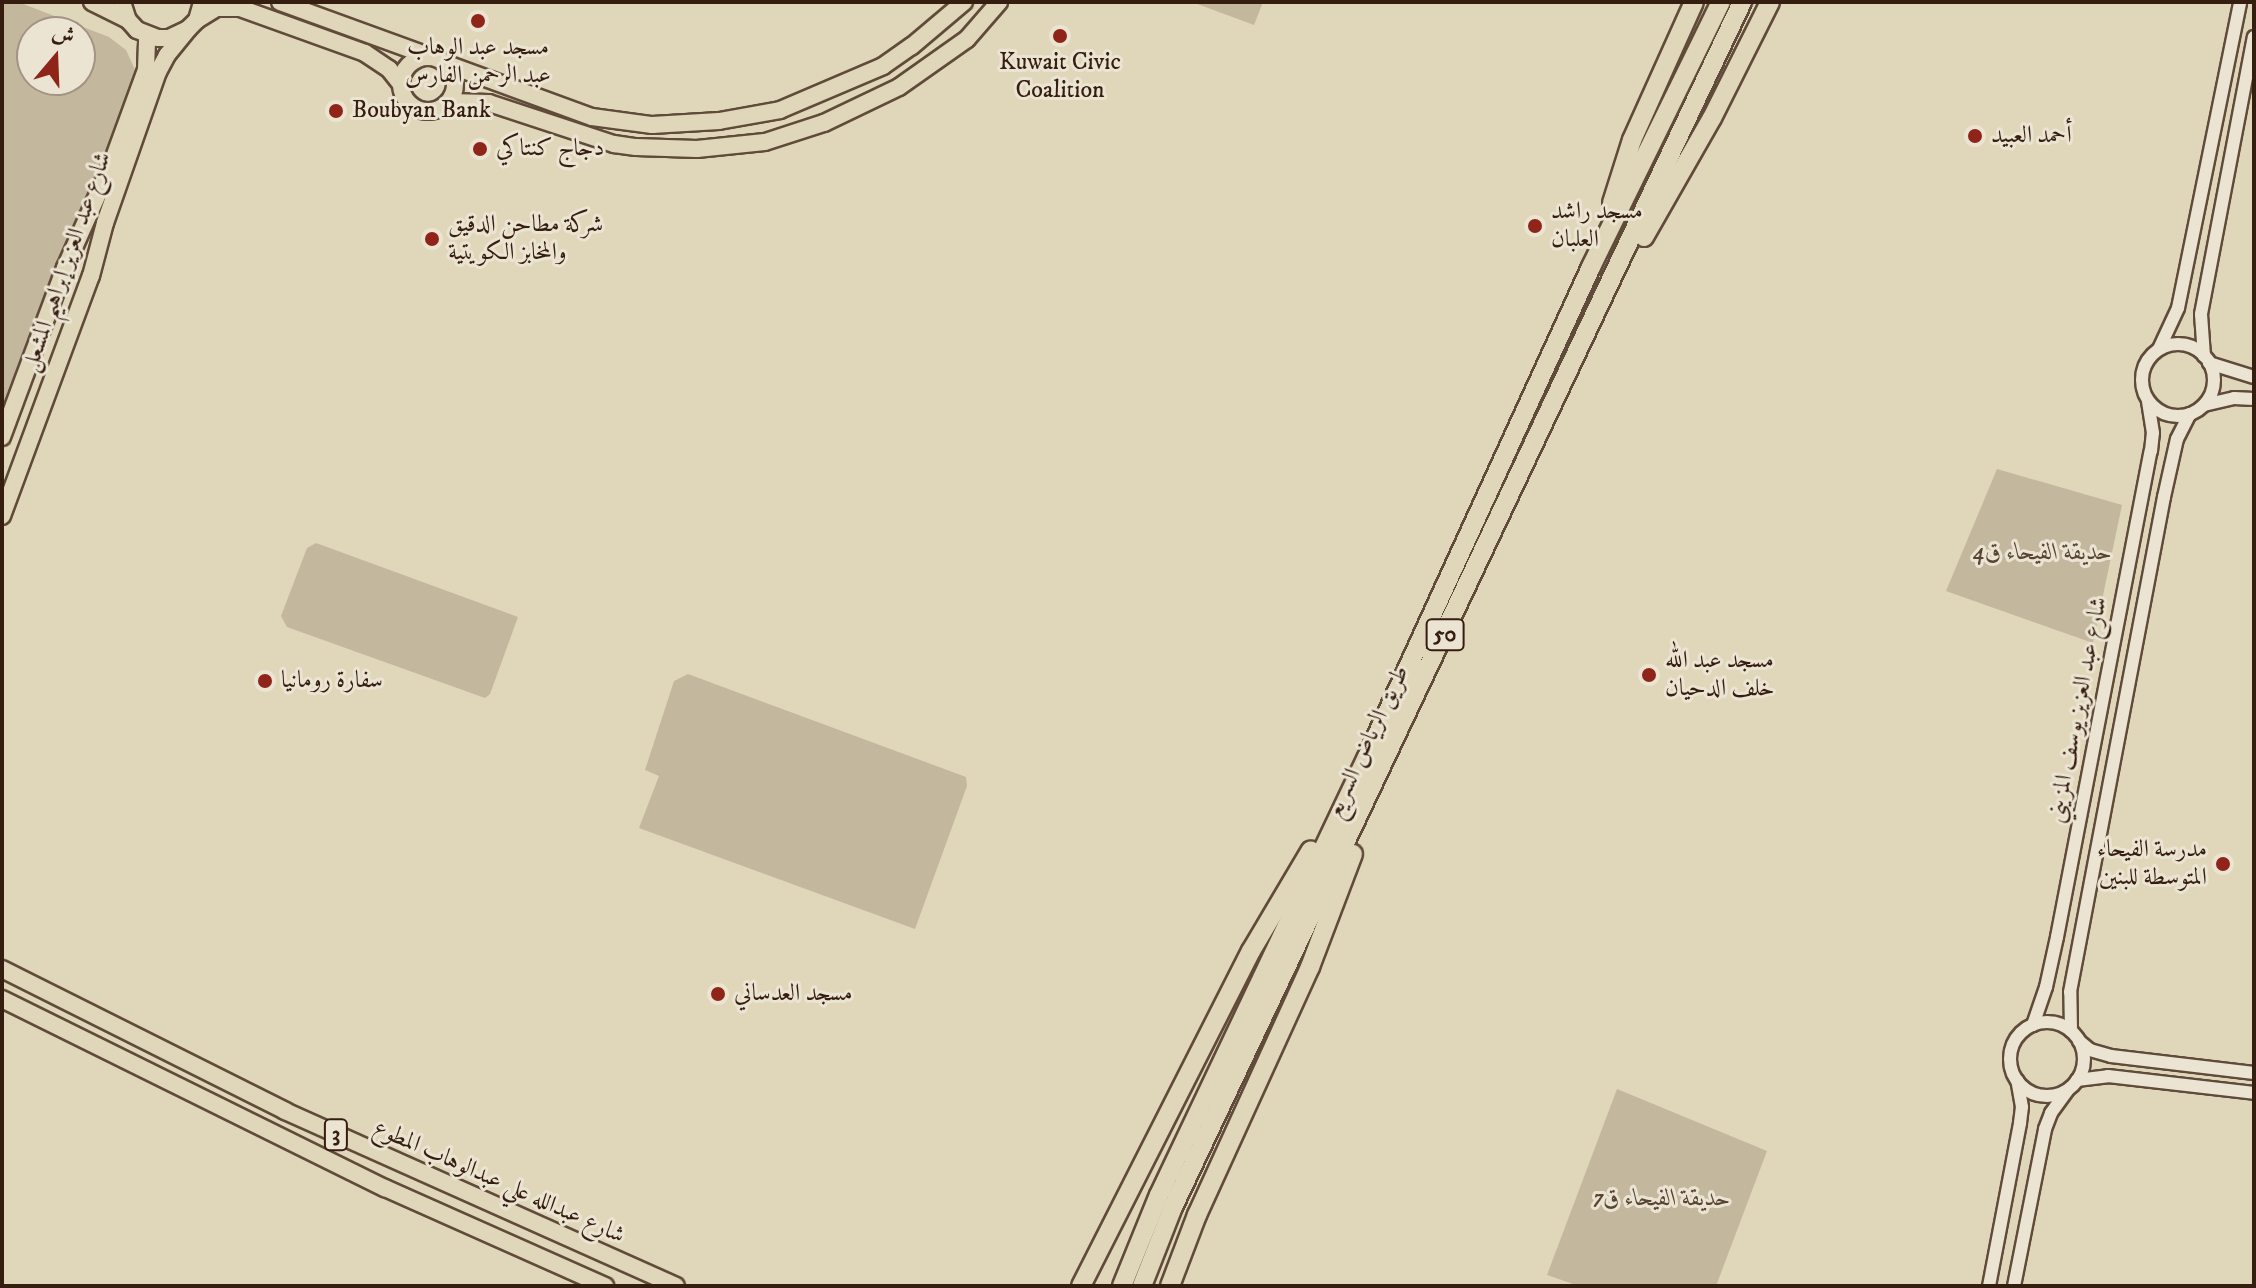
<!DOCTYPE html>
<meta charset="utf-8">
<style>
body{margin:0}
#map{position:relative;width:2256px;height:1288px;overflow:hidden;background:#e0d6ba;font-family:"IM FELL DW Pica",Amiri,serif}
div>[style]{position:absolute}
.green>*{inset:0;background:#c3b79d}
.roads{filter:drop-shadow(2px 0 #604b3a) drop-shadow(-2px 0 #604b3a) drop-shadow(0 2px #604b3a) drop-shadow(0 -2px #604b3a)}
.minor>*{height:12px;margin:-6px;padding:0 6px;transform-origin:6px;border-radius:6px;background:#ebe4d2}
.minor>.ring{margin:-6px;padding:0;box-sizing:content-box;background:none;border:12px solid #ebe4d2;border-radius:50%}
.major>*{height:16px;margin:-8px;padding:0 8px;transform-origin:8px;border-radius:8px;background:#e0d6ba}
.major>.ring{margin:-8px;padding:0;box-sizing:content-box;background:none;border:16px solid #e0d6ba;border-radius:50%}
.highway>*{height:18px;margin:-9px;padding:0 9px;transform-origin:9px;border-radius:9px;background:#e0d6ba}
.dots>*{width:22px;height:22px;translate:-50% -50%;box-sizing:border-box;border:4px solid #ebe4d2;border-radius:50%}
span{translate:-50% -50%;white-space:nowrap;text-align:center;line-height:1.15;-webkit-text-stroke:6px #ebe4d2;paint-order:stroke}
.shield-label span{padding:2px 6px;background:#ebe4d2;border:2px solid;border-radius:6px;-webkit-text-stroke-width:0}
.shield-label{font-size:22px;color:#351d0f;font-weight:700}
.poi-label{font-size:24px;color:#351d0f}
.left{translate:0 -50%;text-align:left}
.right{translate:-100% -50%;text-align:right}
.street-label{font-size:24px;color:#351d0f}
.park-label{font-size:24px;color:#584432;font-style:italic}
.frame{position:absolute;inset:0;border:4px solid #351d0f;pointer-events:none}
.north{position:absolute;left:16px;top:16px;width:80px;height:80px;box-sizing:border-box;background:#ebe4d2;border:2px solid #a29484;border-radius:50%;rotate:19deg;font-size:22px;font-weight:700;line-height:32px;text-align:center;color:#351d0f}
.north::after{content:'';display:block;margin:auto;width:28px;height:36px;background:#8f2418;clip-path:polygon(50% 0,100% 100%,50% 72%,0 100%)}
</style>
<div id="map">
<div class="green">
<i style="clip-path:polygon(evenodd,2px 2px,18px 2px,109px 37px,126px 50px,137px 74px,8px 406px,2px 404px,2px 2px,32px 32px,80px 32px,80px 80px,32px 80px,32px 32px)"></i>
<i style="clip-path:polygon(1192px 2px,1263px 2px,1254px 25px)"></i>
<i style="clip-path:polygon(1997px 469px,2122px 505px,2093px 643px,1946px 591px)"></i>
<i style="clip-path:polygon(316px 543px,518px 617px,490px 694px,485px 698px,287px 627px,281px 616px,307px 548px)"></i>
<i style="clip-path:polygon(688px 674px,966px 777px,967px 786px,915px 929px,639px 828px,659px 776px,645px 770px,674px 681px)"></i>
<i style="clip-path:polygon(1617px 1089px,1767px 1151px,1716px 1286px,1579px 1286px,1547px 1275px)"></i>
</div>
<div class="roads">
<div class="minor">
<i class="ring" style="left:2142px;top:344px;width:60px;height:60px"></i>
<i style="left:2159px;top:349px;width:45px;rotate:-65.1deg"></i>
<i style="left:2178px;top:308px;width:312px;rotate:-78.5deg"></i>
<i style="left:2204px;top:356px;width:42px;rotate:-94.1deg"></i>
<i style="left:2201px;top:314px;width:282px;rotate:-79.2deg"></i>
<i style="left:2209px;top:363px;width:47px;rotate:17.3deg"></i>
<i style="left:2204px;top:405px;width:31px;rotate:-13deg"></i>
<i style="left:2234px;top:398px;width:20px;rotate:3deg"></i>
<i class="ring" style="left:2010px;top:1022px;width:62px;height:62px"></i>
<i style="left:2033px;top:1025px;width:40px;rotate:-71.1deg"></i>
<i style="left:2046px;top:987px;width:51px;rotate:-77.6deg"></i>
<i style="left:2057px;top:937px;width:495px;rotate:-79.1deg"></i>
<i style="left:2151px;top:451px;width:18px;rotate:-84deg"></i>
<i style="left:2153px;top:433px;width:31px;rotate:-99deg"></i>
<i style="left:2071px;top:1031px;width:39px;rotate:-91deg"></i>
<i style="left:2070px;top:992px;width:504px;rotate:-79.25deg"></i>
<i style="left:2164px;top:497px;width:59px;rotate:-77.4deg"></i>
<i style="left:2177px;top:439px;width:28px;rotate:-63deg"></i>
<i style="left:2079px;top:1041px;width:14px;rotate:39deg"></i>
<i style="left:2090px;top:1050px;width:22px;rotate:16deg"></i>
<i style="left:2111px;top:1056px;width:144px;rotate:6.8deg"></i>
<i style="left:2077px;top:1080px;width:31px;rotate:-7deg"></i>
<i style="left:2108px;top:1076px;width:147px;rotate:6.6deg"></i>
<i style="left:1989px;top:1286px;width:166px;rotate:-79.2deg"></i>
<i style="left:2020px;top:1123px;width:16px;rotate:-83deg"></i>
<i style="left:2022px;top:1107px;width:27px;rotate:-100deg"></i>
<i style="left:2014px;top:1286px;width:160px;rotate:-78.8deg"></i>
<i style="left:2045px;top:1129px;width:17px;rotate:-69deg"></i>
<i style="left:2051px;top:1113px;width:27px;rotate:-54deg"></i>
</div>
<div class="major">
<i style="left:92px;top:2px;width:40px;rotate:26.6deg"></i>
<i style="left:122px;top:2px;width:19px;rotate:72deg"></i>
<i style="left:128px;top:20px;width:13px;rotate:48deg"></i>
<i style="left:137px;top:30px;width:22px;rotate:21deg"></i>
<i style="left:158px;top:38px;width:11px"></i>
<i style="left:169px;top:38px;width:21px;rotate:-25deg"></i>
<i style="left:188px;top:29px;width:13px;rotate:-45deg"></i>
<i style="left:197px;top:20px;width:19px;rotate:-74deg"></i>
<i style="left:280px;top:2px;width:158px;rotate:20deg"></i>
<i style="left:197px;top:20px;width:22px;rotate:-32deg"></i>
<i style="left:216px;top:8px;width:24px"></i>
<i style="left:240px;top:8px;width:133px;rotate:19.8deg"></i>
<i style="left:365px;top:53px;width:29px;rotate:34deg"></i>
<i style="left:389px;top:69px;width:18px;rotate:52deg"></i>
<i class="ring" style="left:401px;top:57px;width:38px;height:38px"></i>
<i style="left:447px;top:64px;width:154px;rotate:20.1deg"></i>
<i style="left:592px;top:117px;width:61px;rotate:7.6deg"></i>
<i style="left:652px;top:125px;width:67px;rotate:-3.4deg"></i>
<i style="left:719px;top:121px;width:62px;rotate:-10.2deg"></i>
<i style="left:780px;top:110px;width:112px;rotate:-23.1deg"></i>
<i style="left:883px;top:66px;width:35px;rotate:-35deg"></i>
<i style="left:912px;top:46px;width:68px;rotate:-40.2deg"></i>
<i style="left:449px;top:102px;width:40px;rotate:1.4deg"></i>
<i style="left:489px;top:103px;width:132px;rotate:18.2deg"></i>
<i style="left:614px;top:144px;width:22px;rotate:8deg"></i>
<i style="left:636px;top:147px;width:61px;rotate:1.9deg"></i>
<i style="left:697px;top:149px;width:68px;rotate:-5.9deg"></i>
<i style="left:765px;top:142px;width:62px;rotate:-17.9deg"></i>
<i style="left:824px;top:123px;width:83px;rotate:-25.6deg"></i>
<i style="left:899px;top:87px;width:83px;rotate:-35.2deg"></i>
<i style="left:967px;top:39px;width:49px;rotate:-49.1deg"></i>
<i style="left:2px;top:437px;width:180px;rotate:-69.6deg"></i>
<i style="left:65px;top:268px;width:118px;rotate:-66deg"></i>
<i style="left:113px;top:160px;width:96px;rotate:-69.9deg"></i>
<i style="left:146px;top:70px;width:34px;rotate:-88deg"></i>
<i style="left:2px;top:516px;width:256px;rotate:-69.7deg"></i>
<i style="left:91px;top:276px;width:55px;rotate:-75.2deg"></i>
<i style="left:105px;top:223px;width:160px;rotate:-70.7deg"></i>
<i style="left:158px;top:72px;width:19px;rotate:-62deg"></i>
<i style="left:167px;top:55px;width:33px;rotate:-51deg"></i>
<i style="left:2px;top:969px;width:317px;rotate:26.6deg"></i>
<i style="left:285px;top:1111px;width:428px;rotate:24.1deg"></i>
<i style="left:2px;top:999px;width:427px;rotate:26.3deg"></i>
<i style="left:385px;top:1188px;width:241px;rotate:24deg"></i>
</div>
<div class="highway">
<i style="left:1612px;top:203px;width:66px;rotate:-72.4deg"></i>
<i style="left:1632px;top:140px;width:151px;rotate:-65.8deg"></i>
<i style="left:1644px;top:237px;width:137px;rotate:-60.3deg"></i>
<i style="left:1712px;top:118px;width:130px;rotate:-63.4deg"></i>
<i style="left:1081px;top:1286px;width:376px;rotate:-63.1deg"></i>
<i style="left:1251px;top:951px;width:117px;rotate:-59.3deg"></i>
<i style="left:1122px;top:1286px;width:98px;rotate:-67.9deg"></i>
<i style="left:1159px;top:1195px;width:485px;rotate:-64.6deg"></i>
<i style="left:1367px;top:757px;width:539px;rotate:-65.43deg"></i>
<i style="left:1591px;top:267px;width:295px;rotate:-63.9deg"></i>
<i style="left:1142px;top:1286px;width:85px;rotate:-68.6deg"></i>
<i style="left:1173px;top:1207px;width:1333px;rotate:-64.72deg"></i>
<i style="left:1170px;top:1286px;width:76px;rotate:-69.2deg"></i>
<i style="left:1197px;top:1215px;width:273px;rotate:-65.5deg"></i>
<i style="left:1310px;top:967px;width:121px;rotate:-69.2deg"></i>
</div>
</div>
<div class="dots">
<i style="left:478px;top:21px;background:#8f2418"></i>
<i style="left:1060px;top:36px;background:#8f2418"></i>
<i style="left:336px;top:111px;background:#8f2418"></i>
<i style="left:1975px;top:136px;background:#8f2418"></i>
<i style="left:480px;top:149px;background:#8f2418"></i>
<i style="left:1535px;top:226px;background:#8f2418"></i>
<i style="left:432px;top:239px;background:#8f2418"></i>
<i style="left:1649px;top:675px;background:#8f2418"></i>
<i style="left:265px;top:681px;background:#8f2418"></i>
<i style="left:2223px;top:864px;background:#8f2418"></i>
<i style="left:718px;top:994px;background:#8f2418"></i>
</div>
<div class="shield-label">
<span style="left:1445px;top:635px">50</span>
<span style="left:336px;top:1135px">3</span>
</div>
<div class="poi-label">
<span style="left:478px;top:62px">مسجد عبد الوهاب<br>عبد الرحمن الفارس</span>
<span style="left:1060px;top:77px">Kuwait Civic<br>Coalition</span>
<span class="left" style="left:352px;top:111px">Boubyan Bank</span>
<span class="left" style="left:1991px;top:136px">أحمد العبيد</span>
<span class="left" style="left:496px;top:149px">دجاج كنتاكي</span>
<span class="left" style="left:1551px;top:226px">مسجد راشد<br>العلبان</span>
<span class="left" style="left:448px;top:239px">شركة مطاحن الدقيق<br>والمخابز الكويتية</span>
<span class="left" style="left:1665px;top:675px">مسجد عبد الله<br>خلف الدحيان</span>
<span class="left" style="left:281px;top:681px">سفارة رومانيا</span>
<span class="right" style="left:2207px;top:864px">مدرسة الفيحاء<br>المتوسطة للبنين</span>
<span class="left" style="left:734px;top:994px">مسجد العدساني</span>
</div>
<div class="street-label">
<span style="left:67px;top:262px;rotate:-71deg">شارع عبد العزيز إبراهيم المشعل</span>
<span style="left:2078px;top:710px;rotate:-79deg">شارع عبد العزيز يوسف المزيني</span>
<span style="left:1368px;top:742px;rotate:-65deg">طريق الرياض السريع</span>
<span style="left:499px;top:1182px;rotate:24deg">شارع عبدالله علي عبدالوهاب المطوع</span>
</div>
<div class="park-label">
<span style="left:2043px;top:553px">حديقة الفيحاء ق4</span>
<span style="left:1662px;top:1199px">حديقة الفيحاء ق7</span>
</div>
<div class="frame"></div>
<div class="north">ش</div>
</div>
